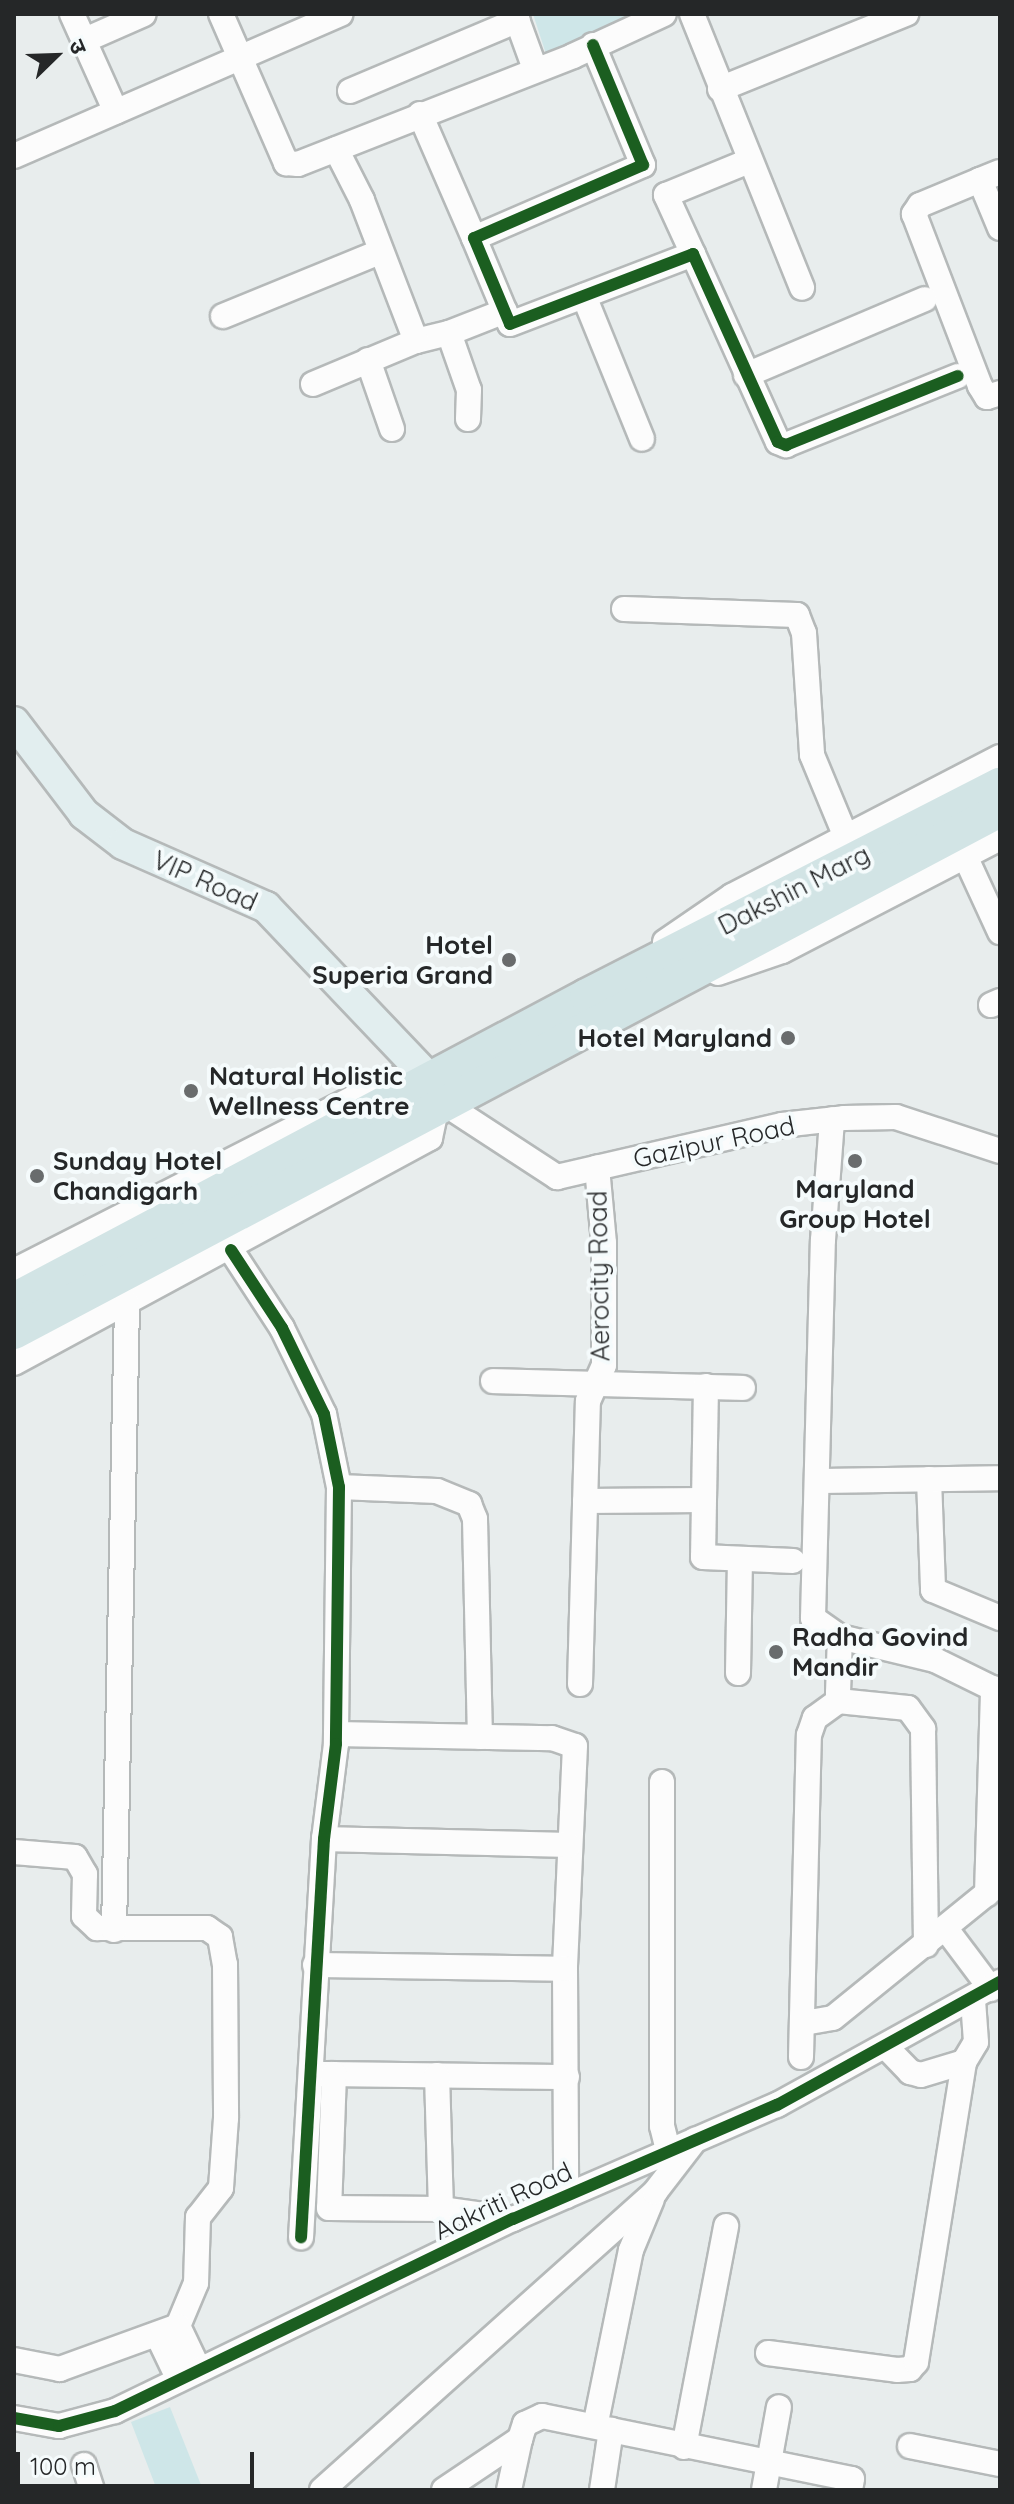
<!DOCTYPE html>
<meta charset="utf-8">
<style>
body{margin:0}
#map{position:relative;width:1014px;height:2504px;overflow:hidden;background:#e8eded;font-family:Quicksand,"Noto Sans Devanagari",sans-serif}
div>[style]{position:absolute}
.green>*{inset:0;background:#cee6e8}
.roads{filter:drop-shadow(2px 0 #b5b9b9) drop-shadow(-2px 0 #b5b9b9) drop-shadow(0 2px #b5b9b9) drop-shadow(0 -2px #b5b9b9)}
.minor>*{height:24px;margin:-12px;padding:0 12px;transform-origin:12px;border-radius:12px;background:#fcfcfc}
.major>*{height:30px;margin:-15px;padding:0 15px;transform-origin:15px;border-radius:15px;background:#e2eeef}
.highway>*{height:34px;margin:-17px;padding:0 17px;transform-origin:17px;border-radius:17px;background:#d2e4e5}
.cycleway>*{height:12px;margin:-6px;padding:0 6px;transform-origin:6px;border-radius:6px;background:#1b5e20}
.dots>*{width:22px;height:22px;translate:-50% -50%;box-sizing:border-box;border:4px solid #f5fbfc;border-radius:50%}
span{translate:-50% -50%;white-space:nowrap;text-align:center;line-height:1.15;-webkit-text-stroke:8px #f5fbfc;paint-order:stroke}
.street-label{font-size:26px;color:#252728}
.poi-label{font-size:26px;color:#252728;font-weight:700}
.right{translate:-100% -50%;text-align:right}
.left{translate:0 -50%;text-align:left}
.frame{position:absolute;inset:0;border:16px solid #252728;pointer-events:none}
.north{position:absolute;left:16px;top:16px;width:80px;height:80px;-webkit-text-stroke:6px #f5fbfc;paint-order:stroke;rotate:67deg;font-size:22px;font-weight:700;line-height:32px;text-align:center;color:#252728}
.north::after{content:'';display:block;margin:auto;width:28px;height:36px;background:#252728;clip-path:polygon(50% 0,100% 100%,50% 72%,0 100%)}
.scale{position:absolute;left:16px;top:2452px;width:238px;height:36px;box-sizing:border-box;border:4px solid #252728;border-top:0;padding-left:10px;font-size:24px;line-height:28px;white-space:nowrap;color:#252728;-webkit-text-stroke:6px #f5fbfc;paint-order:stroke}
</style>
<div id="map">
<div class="green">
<i style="clip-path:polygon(533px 14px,653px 14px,547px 57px)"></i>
<i style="clip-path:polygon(170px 2407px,203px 2490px,157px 2490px,131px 2422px)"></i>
</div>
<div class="roads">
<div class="minor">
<i style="left:72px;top:14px;width:107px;rotate:65.8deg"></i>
<i style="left:221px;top:14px;width:163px;rotate:66.4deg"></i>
<i style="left:286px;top:163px;width:12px;rotate:5deg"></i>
<i style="left:298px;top:164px;width:295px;rotate:-21.4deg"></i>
<i style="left:573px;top:56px;width:100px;rotate:-24.8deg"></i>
<i style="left:515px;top:14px;width:59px;rotate:70deg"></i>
<i style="left:692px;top:14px;width:295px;rotate:68.1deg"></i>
<i style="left:85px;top:40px;width:64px;rotate:-23.8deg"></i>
<i style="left:593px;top:45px;width:130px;rotate:67.4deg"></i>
<i style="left:643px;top:165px;width:184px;rotate:156.6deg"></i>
<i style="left:474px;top:238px;width:93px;rotate:67.3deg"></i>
<i style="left:510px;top:324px;width:196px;rotate:-20.9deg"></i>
<i style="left:693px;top:254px;width:206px;rotate:65.7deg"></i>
<i style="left:778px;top:442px;width:9px;rotate:21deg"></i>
<i style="left:786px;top:445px;width:185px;rotate:-21.9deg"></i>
<i style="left:720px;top:89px;width:201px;rotate:-22deg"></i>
<i style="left:350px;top:91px;width:182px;rotate:-22.9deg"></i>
<i style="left:420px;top:114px;width:135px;rotate:66.5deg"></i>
<i style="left:14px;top:156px;width:356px;rotate:-23.5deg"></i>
<i style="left:1000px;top:172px;width:22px;rotate:158deg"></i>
<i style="left:980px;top:180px;width:52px;rotate:67.4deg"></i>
<i style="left:980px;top:180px;width:65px;rotate:157.4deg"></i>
<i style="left:920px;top:205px;width:11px;rotate:124deg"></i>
<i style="left:914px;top:214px;width:184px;rotate:69deg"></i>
<i style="left:980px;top:386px;width:13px;rotate:58deg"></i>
<i style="left:987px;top:397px;width:14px;rotate:-17deg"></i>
<i style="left:693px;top:254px;width:65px;rotate:-114.6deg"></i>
<i style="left:666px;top:195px;width:90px;rotate:-22.3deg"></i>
<i style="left:584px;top:296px;width:154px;rotate:67.9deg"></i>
<i style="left:223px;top:316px;width:170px;rotate:-22.2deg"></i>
<i style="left:449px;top:333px;width:60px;rotate:-21.4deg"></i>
<i style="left:416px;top:341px;width:34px;rotate:-14deg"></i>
<i style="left:449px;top:333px;width:60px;rotate:70.7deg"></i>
<i style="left:469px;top:390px;width:29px;rotate:92deg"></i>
<i style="left:368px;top:360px;width:73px;rotate:70.8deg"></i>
<i style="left:746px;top:375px;width:194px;rotate:-23deg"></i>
<i style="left:313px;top:384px;width:112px;rotate:-22.7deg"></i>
<i style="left:416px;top:341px;width:151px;rotate:-111deg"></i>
<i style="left:362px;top:200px;width:57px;rotate:-117deg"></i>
<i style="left:624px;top:609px;width:173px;rotate:2deg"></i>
<i style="left:797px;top:615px;width:19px;rotate:69deg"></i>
<i style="left:804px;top:633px;width:122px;rotate:86.2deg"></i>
<i style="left:812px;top:755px;width:89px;rotate:67.5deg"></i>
<i style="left:965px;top:856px;width:84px;rotate:65.3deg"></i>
<i style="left:665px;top:942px;width:81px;rotate:-34.5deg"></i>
<i style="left:732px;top:896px;width:302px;rotate:-27.4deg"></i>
<i style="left:718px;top:973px;width:68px;rotate:-19deg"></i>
<i style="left:782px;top:951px;width:246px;rotate:-27.4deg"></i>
<i style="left:991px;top:1005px;width:10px;rotate:-24deg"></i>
<i style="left:445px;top:1104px;width:134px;rotate:33.1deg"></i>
<i style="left:557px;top:1177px;width:231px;rotate:-13deg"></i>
<i style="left:782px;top:1125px;width:62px;rotate:-6.4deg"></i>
<i style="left:844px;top:1118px;width:52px;rotate:-1.1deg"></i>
<i style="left:896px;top:1117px;width:109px;rotate:18.1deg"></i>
<i style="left:231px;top:1250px;width:93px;rotate:56.8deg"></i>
<i style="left:282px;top:1328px;width:96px;rotate:64deg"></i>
<i style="left:324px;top:1414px;width:75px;rotate:78.4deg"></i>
<i style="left:339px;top:1487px;width:257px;rotate:90.7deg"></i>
<i style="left:336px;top:1744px;width:96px;rotate:97.2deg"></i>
<i style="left:324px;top:1839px;width:399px;rotate:93.3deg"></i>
<i style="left:14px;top:1271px;width:423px;rotate:-27deg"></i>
<i style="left:391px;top:1079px;width:34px"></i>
<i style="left:14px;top:1363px;width:473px;rotate:-28.4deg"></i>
<i style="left:430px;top:1138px;width:30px;rotate:-78deg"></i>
<i style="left:493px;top:1381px;width:250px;rotate:1.6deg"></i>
<i style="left:706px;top:1386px;width:171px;rotate:91deg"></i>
<i style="left:703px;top:1557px;width:90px;rotate:2.5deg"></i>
<i style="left:929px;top:1479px;width:111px;rotate:87.9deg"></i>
<i style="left:933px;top:1590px;width:73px;rotate:22.7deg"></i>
<i style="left:818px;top:1481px;width:182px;rotate:-0.9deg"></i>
<i style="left:339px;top:1487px;width:98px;rotate:2.3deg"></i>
<i style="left:437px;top:1491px;width:35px;rotate:22deg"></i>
<i style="left:469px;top:1504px;width:16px;rotate:68deg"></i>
<i style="left:475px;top:1519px;width:218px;rotate:88.7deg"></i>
<i style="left:585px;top:1501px;width:118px;rotate:-0.5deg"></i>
<i style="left:840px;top:1637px;width:98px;rotate:13.6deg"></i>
<i style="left:935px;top:1660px;width:72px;rotate:26.2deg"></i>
<i style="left:738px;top:1673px;width:113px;rotate:-89deg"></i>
<i style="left:580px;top:1684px;width:283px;rotate:-88.4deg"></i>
<i style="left:588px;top:1401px;width:39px;rotate:-66deg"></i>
<i style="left:604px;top:1365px;width:122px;rotate:-90deg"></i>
<i style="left:604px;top:1243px;width:76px;rotate:-95.3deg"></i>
<i style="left:838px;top:1701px;width:70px;rotate:5.7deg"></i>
<i style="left:908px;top:1708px;width:26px;rotate:54deg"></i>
<i style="left:923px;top:1729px;width:216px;rotate:89.2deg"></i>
<i style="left:336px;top:1734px;width:216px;rotate:1.1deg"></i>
<i style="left:552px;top:1738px;width:24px;rotate:19deg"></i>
<i style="left:575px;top:1746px;width:223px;rotate:92.6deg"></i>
<i style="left:565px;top:1969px;width:227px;rotate:89.7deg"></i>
<i style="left:662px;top:1782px;width:344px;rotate:90deg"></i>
<i style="left:662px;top:2126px;width:25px;rotate:76deg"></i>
<i style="left:324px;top:1839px;width:245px;rotate:1.4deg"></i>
<i style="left:14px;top:1852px;width:61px;rotate:4.7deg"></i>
<i style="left:75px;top:1857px;width:20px;rotate:60deg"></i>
<i style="left:85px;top:1874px;width:42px;rotate:91.4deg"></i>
<i style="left:84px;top:1916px;width:18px;rotate:43deg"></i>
<i style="left:97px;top:1928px;width:110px"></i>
<i style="left:207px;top:1928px;width:16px;rotate:35deg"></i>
<i style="left:220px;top:1937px;width:27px;rotate:80deg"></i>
<i style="left:225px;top:1964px;width:154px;rotate:89.6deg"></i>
<i style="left:226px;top:2118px;width:70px;rotate:94.1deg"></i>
<i style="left:221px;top:2188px;width:37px;rotate:128deg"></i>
<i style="left:198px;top:2217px;width:66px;rotate:91.7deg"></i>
<i style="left:196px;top:2283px;width:47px;rotate:112.7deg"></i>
<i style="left:178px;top:2326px;width:126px;rotate:160deg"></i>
<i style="left:60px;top:2369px;width:47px;rotate:-168.9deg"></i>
<i style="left:987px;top:1894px;width:206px;rotate:-88.3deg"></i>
<i style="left:946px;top:1929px;width:75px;rotate:53.1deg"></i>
<i style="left:114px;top:1930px;width:627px;rotate:-88.81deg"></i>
<i style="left:315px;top:1965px;width:250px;rotate:0.9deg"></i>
<i style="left:804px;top:2023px;width:29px;rotate:-10deg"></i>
<i style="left:833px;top:2018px;width:215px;rotate:-39deg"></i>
<i style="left:886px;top:2047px;width:35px;rotate:46deg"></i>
<i style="left:910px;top:2072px;width:11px;rotate:15deg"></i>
<i style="left:921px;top:2075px;width:45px;rotate:-16.8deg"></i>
<i style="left:964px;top:2062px;width:23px;rotate:-59deg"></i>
<i style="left:976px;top:2042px;width:42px;rotate:-94.1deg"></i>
<i style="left:801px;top:2057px;width:322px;rotate:-88.6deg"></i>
<i style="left:809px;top:1735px;width:18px;rotate:-71deg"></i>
<i style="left:815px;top:1718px;width:29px;rotate:-36deg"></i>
<i style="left:838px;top:1701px;width:8px;rotate:-90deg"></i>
<i style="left:838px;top:1693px;width:56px;rotate:-88deg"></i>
<i style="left:840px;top:1637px;width:33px;rotate:-145deg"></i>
<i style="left:813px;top:1618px;width:378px;rotate:-88.5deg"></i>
<i style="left:823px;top:1240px;width:121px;rotate:-85.7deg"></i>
<i style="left:319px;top:2074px;width:248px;rotate:0.7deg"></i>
<i style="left:334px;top:2074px;width:134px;rotate:92.1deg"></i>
<i style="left:329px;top:2208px;width:112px;rotate:0.5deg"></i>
<i style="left:441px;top:2209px;width:73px;rotate:7.9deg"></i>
<i style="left:437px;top:2075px;width:134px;rotate:88.3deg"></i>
<i style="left:178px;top:2326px;width:47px;rotate:64.5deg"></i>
<i style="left:158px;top:2336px;width:47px;rotate:64.5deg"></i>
<i style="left:768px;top:2353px;width:130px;rotate:7.5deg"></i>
<i style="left:897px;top:2370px;width:13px;rotate:-4deg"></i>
<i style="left:910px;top:2369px;width:9px;rotate:-49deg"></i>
<i style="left:916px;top:2362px;width:304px;rotate:-80.9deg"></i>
<i style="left:597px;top:2417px;width:170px;rotate:-78.5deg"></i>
<i style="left:631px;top:2250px;width:55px;rotate:-67.6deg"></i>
<i style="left:14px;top:2418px;width:46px;rotate:10.1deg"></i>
<i style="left:59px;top:2426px;width:58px;rotate:-15deg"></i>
<i style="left:115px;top:2411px;width:442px;rotate:-25.8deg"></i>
<i style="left:513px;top:2219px;width:288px;rotate:-23.4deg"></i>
<i style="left:777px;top:2105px;width:255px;rotate:-28.9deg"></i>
<i style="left:910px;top:2446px;width:92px;rotate:11.3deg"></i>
<i style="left:684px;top:2447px;width:225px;rotate:-79.2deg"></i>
<i style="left:84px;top:2465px;width:26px;rotate:72deg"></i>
<i style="left:322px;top:2490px;width:447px;rotate:-41.8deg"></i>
<i style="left:655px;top:2192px;width:66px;rotate:-52.4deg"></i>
<i style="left:444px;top:2490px;width:92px;rotate:-33.9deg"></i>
<i style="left:520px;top:2439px;width:16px;rotate:-72deg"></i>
<i style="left:525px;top:2424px;width:19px;rotate:-25deg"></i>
<i style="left:542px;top:2416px;width:316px;rotate:11.5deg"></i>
<i style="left:852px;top:2479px;width:11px;rotate:100deg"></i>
<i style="left:509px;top:2490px;width:52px;rotate:-77.8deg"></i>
<i style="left:602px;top:2490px;width:61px;rotate:-81.5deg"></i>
<i style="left:764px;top:2490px;width:84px;rotate:-79.8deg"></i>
</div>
<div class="major">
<i style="left:14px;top:722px;width:116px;rotate:52.7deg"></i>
<i style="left:84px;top:814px;width:49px;rotate:37.6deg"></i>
<i style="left:123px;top:844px;width:156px;rotate:23.8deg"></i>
<i style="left:266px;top:907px;width:238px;rotate:46.4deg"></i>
</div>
<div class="highway">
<i style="left:14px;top:1300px;width:649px;rotate:-27.95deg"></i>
<i style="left:587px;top:996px;width:464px;rotate:-27.1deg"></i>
<i style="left:14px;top:1332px;width:1116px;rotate:-27.9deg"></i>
</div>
</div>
<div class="cycleway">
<i style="left:593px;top:45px;width:130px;rotate:67.4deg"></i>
<i style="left:643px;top:165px;width:184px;rotate:156.6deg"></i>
<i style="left:474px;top:238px;width:93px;rotate:67.3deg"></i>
<i style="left:510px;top:324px;width:196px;rotate:-20.9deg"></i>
<i style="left:693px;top:254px;width:206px;rotate:65.7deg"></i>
<i style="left:778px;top:442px;width:9px;rotate:21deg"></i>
<i style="left:786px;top:445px;width:185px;rotate:-21.9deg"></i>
<i style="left:231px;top:1250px;width:93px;rotate:56.8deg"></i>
<i style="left:282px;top:1328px;width:96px;rotate:64deg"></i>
<i style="left:324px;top:1414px;width:75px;rotate:78.4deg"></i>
<i style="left:339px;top:1487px;width:257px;rotate:90.7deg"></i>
<i style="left:336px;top:1744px;width:96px;rotate:97.2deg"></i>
<i style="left:324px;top:1839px;width:399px;rotate:93.3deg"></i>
<i style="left:14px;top:2418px;width:46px;rotate:10.1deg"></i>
<i style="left:59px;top:2426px;width:58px;rotate:-15deg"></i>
<i style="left:115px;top:2411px;width:442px;rotate:-25.8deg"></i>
<i style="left:513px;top:2219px;width:288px;rotate:-23.4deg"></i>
<i style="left:777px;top:2105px;width:255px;rotate:-28.9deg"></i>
</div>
<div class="dots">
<i style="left:509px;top:960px;background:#696c6d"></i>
<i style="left:788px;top:1038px;background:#696c6d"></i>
<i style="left:191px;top:1091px;background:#696c6d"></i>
<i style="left:855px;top:1161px;background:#696c6d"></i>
<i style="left:37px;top:1176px;background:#696c6d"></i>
<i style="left:776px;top:1652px;background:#696c6d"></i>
</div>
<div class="street-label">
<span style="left:205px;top:881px;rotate:24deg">VIP Road</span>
<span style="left:794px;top:890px;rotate:-27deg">Dakshin Marg</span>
<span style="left:714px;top:1142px;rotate:-12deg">Gazipur Road</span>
<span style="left:599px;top:1276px;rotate:-91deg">Aerocity Road</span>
<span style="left:503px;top:2201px;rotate:-25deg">Aakriti Road</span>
</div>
<div class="poi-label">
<span class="right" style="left:493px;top:960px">Hotel<br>Superia Grand</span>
<span class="right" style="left:772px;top:1038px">Hotel Maryland</span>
<span class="left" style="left:209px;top:1091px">Natural Holistic<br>Wellness Centre</span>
<span class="left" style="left:53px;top:1176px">Sunday Hotel<br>Chandigarh</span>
<span style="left:855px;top:1204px">Maryland<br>Group Hotel</span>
<span class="left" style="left:792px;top:1652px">Radha Govind<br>Mandir</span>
</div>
<div class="frame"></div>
<div class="north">उ</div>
<div class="scale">100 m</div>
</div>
